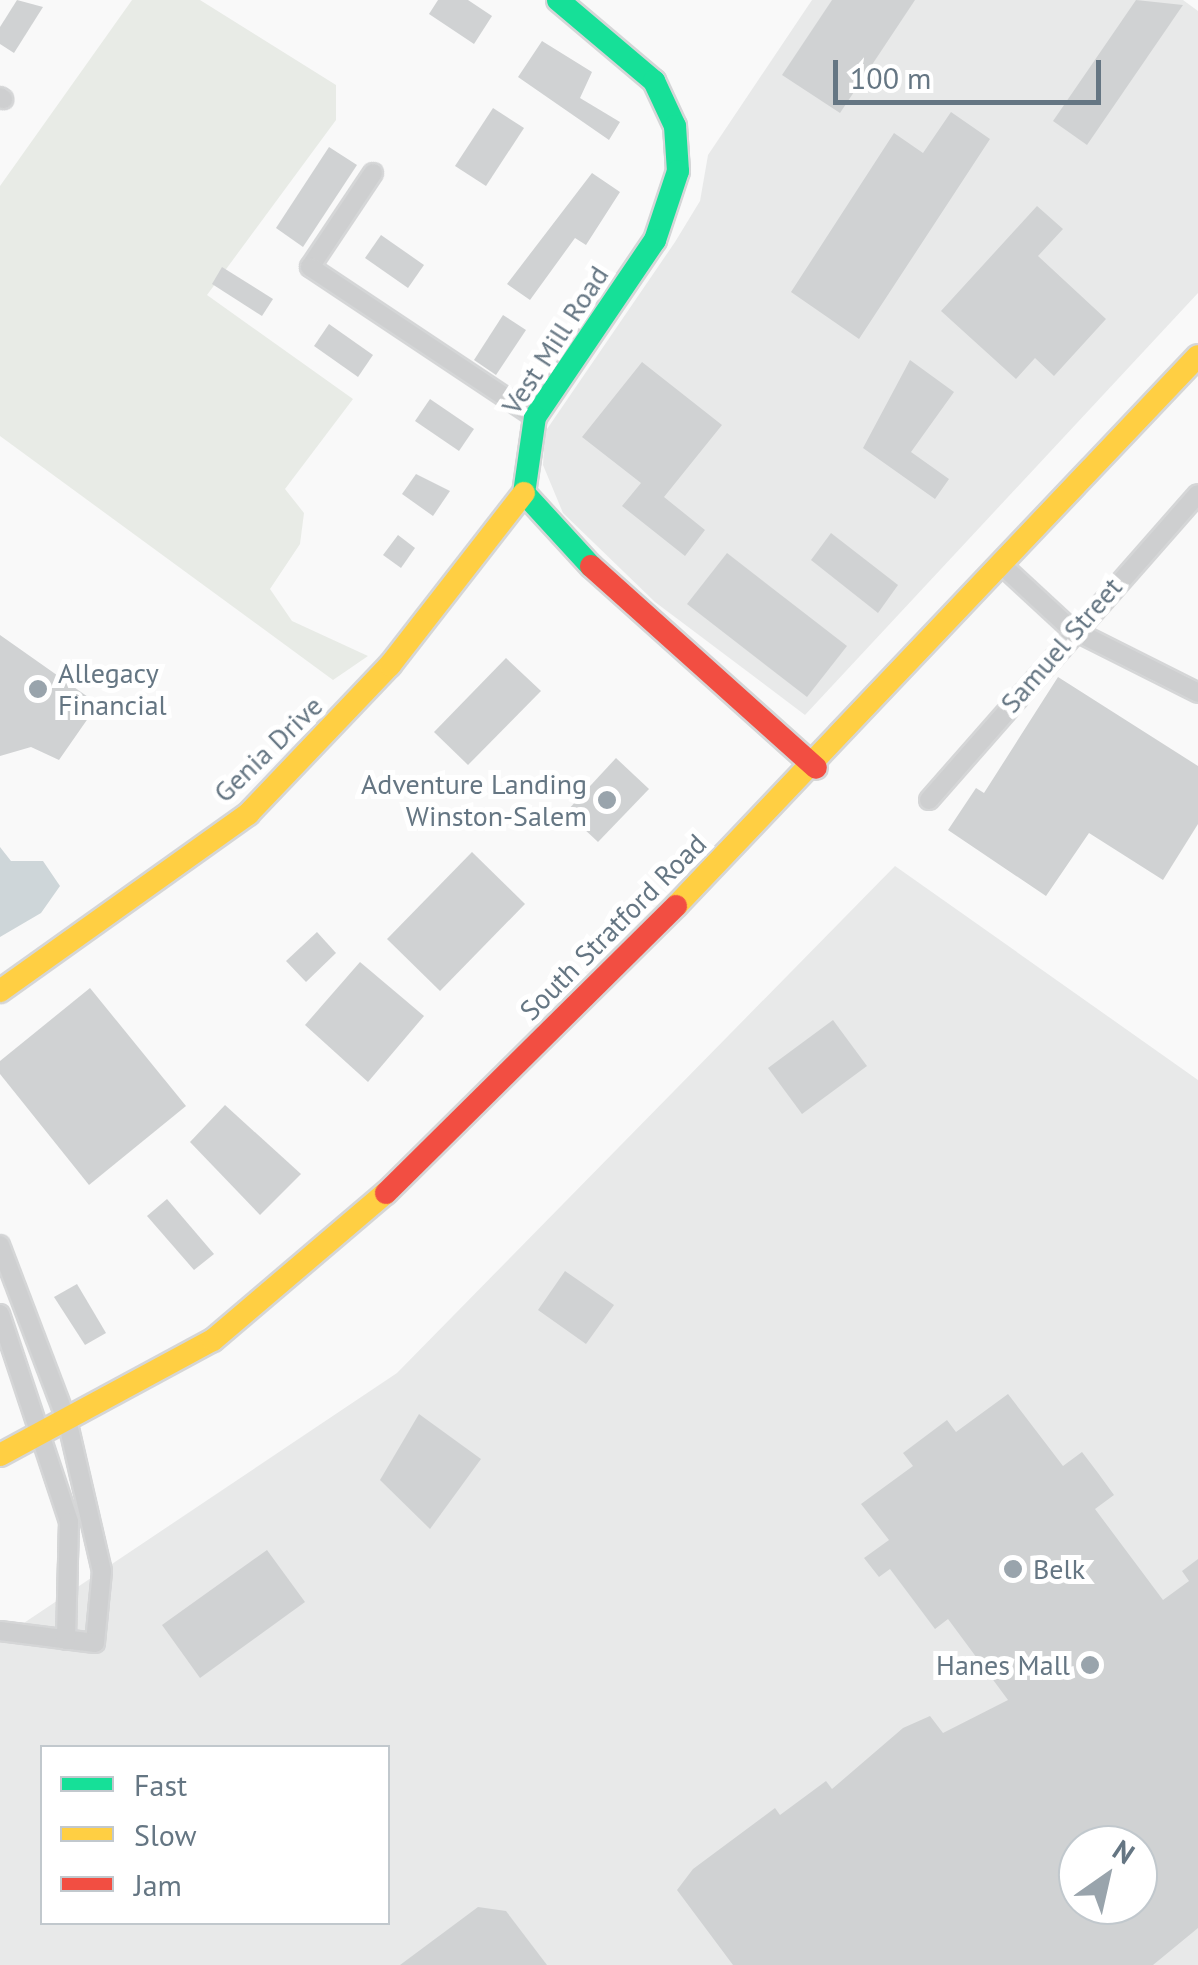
<!DOCTYPE html>
<style>
body{margin:0}
#map{position:relative;width:1198px;height:1965px;overflow:hidden;background:#f9f9f9;font-family:"PT Sans",sans-serif}
div>[style]{position:absolute}
.built>*{inset:0;background:#e8e9e9}
.green>*{inset:0;background:#e8ebe6}
.water>*{inset:0;background:#ced6d9}
.building>*{inset:0;background:#d0d2d3}
.roads{filter:drop-shadow(2px 0 #d5d6d7) drop-shadow(-2px 0 #d5d6d7) drop-shadow(0 2px #d5d6d7) drop-shadow(0 -2px #d5d6d7)}
.street>*{height:18px;margin:-9px;padding:0 9px;transform-origin:9px;border-radius:9px;background:#cecfd0}
.fast>*{height:22px;margin:-11px;padding:0 11px;transform-origin:11px;border-radius:11px;background:#16e098}
.slow>*{height:22px;margin:-11px;padding:0 11px;transform-origin:11px;border-radius:11px;background:#ffcf43}
.jam>*{height:22px;margin:-11px;padding:0 11px;transform-origin:11px;border-radius:11px;background:#f24e42}
.dots>*{width:28px;height:28px;translate:-50% -50%;box-sizing:border-box;border:5px solid #fff;border-radius:50%}
span{translate:-50% -50%;white-space:nowrap;text-align:center;line-height:1.15;-webkit-text-stroke:10px #fff;paint-order:stroke}
.street-label{font-size:28px;color:#657683}
.poi-label{font-size:28px;color:#657683}
.left{translate:0 -50%;text-align:left}
.right{translate:-100% -50%;text-align:right}
.legend{position:absolute;left:40px;top:1745px;width:350px;height:180px;box-sizing:border-box;background:#fff;border:2px solid #c1c8cd;margin:0;padding:12px 18px;list-style:none;font-size:30px;color:#657683}
.legend li{display:flex;align-items:center;gap:20px;height:50px}
.legend b{width:50px;border:2px solid #c1c8cd}
.north{position:absolute;left:1058px;top:1825px;width:100px;height:100px;box-sizing:border-box;background:#fff;border:2px solid #c1c8cd;border-radius:50%;rotate:34deg;font-size:28px;font-weight:700;line-height:40px;text-align:center;color:#657683}
.north::after{content:'';display:block;margin:auto;width:35px;height:45px;background:#99a4ac;clip-path:polygon(50% 0,100% 100%,50% 72%,0 100%)}
.scale{position:absolute;left:833px;top:60px;width:268px;height:45px;box-sizing:border-box;border:5px solid #657683;border-top:0;padding-left:12px;font-size:30px;line-height:35px;white-space:nowrap;color:#657683;-webkit-text-stroke:8px #fff;paint-order:stroke}
</style>
<div id="map">
<div class="built">
<i style="clip-path:polygon(812px 0,1183px 0,1198px 11px,1198px 293px,805px 715px,655px 602px,563px 513px,543px 465px,545px 432px,675px 242px,700px 201px,708px 155px)"></i>
<i style="clip-path:polygon(evenodd,895px 866px,1198px 1080px,1198px 1965px,0 1965px,0 1639px,397px 1373px,895px 866px,42px 1748px,388px 1748px,388px 1922px,42px 1922px,42px 1748px,895px 866px,1078px 1845px,1138px 1845px,1138px 1905px,1078px 1905px,1078px 1845px)"></i>
</div>
<div class="green">
<i style="clip-path:polygon(132px 0,200px 0,336px 85px,336px 120px,207px 295px,353px 399px,285px 489px,304px 513px,300px 544px,270px 589px,292px 621px,368px 656px,333px 680px,0 436px,0 186px)"></i>
</div>
<div class="water">
<i style="clip-path:polygon(0 847px,11px 861px,43px 861px,60px 886px,41px 913px,0 937px)"></i>
</div>
<div class="building">
<i style="clip-path:polygon(17px 0,43px 7px,14px 53px,0 44px,0 27px)"></i>
<i style="clip-path:polygon(438px 0,468px 0,492px 16px,474px 44px,429px 14px)"></i>
<i style="clip-path:polygon(832px 0,915px 0,840px 113px,782px 75px)"></i>
<i style="clip-path:polygon(1136px 0,1183px 5px,1087px 145px,1053px 121px)"></i>
<i style="clip-path:polygon(542px 41px,592px 72px,580px 98px,620px 122px,609px 140px,518px 77px)"></i>
<i style="clip-path:polygon(493px 108px,524px 128px,486px 186px,455px 166px)"></i>
<i style="clip-path:polygon(951px 112px,990px 139px,859px 339px,791px 292px,894px 133px,923px 153px)"></i>
<i style="clip-path:polygon(329px 147px,357px 165px,303px 247px,276px 228px)"></i>
<i style="clip-path:polygon(592px 173px,620px 192px,586px 245px,575px 238px,530px 300px,507px 284px)"></i>
<i style="clip-path:polygon(1037px 206px,1063px 229px,1038px 256px,1106px 319px,1054px 376px,1035px 358px,1016px 379px,941px 311px)"></i>
<i style="clip-path:polygon(381px 235px,424px 265px,408px 288px,365px 258px)"></i>
<i style="clip-path:polygon(222px 267px,273px 299px,262px 316px,212px 284px)"></i>
<i style="clip-path:polygon(503px 315px,526px 330px,496px 375px,474px 360px)"></i>
<i style="clip-path:polygon(329px 324px,373px 355px,358px 377px,314px 346px)"></i>
<i style="clip-path:polygon(910px 360px,954px 392px,911px 452px,949px 479px,935px 499px,863px 448px)"></i>
<i style="clip-path:polygon(642px 362px,722px 425px,664px 497px,705px 530px,685px 556px,622px 506px,641px 483px,582px 437px)"></i>
<i style="clip-path:polygon(430px 399px,474px 429px,459px 451px,415px 421px)"></i>
<i style="clip-path:polygon(416px 474px,450px 491px,433px 516px,402px 494px)"></i>
<i style="clip-path:polygon(831px 533px,898px 585px,878px 613px,811px 560px)"></i>
<i style="clip-path:polygon(398px 535px,415px 548px,401px 568px,383px 555px)"></i>
<i style="clip-path:polygon(727px 553px,847px 646px,807px 697px,687px 604px)"></i>
<i style="clip-path:polygon(0 635px,98px 704px,59px 760px,31px 747px,0 756px)"></i>
<i style="clip-path:polygon(506px 658px,541px 691px,468px 765px,434px 732px)"></i>
<i style="clip-path:polygon(1058px 677px,1198px 766px,1198px 824px,1163px 880px,1089px 833px,1046px 896px,948px 830px,976px 788px,984px 793px)"></i>
<i style="clip-path:polygon(616px 758px,649px 789px,598px 842px,566px 812px)"></i>
<i style="clip-path:polygon(472px 852px,525px 904px,440px 991px,387px 939px)"></i>
<i style="clip-path:polygon(317px 932px,336px 953px,306px 982px,286px 961px)"></i>
<i style="clip-path:polygon(360px 962px,424px 1016px,368px 1082px,305px 1025px)"></i>
<i style="clip-path:polygon(90px 988px,186px 1106px,89px 1185px,0 1074px,0 1061px)"></i>
<i style="clip-path:polygon(833px 1020px,867px 1066px,802px 1114px,768px 1068px)"></i>
<i style="clip-path:polygon(225px 1105px,301px 1174px,260px 1215px,190px 1142px)"></i>
<i style="clip-path:polygon(167px 1199px,214px 1254px,194px 1270px,147px 1216px)"></i>
<i style="clip-path:polygon(565px 1271px,614px 1305px,586px 1344px,538px 1310px)"></i>
<i style="clip-path:polygon(77px 1284px,106px 1333px,85px 1345px,54px 1297px)"></i>
<i style="clip-path:polygon(evenodd,1008px 1394px,1063px 1466px,1082px 1452px,1098px 1473px,1114px 1495px,1095px 1509px,1163px 1600px,1189px 1581px,1182px 1571px,1198px 1559px,1198px 1928px,1153px 1965px,733px 1965px,677px 1890px,693px 1869px,775px 1808px,780px 1815px,826px 1781px,832px 1789px,903px 1728px,930px 1716px,943px 1733px,1008px 1700px,948px 1619px,935px 1629px,890px 1569px,879px 1577px,864px 1558px,889px 1540px,861px 1504px,913px 1466px,903px 1453px,947px 1420px,956px 1432px,1008px 1394px,1078px 1845px,1138px 1845px,1138px 1905px,1078px 1905px,1078px 1845px)"></i>
<i style="clip-path:polygon(419px 1414px,481px 1459px,430px 1529px,380px 1480px)"></i>
<i style="clip-path:polygon(267px 1550px,305px 1602px,200px 1678px,162px 1625px)"></i>
<i style="clip-path:polygon(478px 1907px,506px 1911px,547px 1965px,400px 1965px)"></i>
</div>
<div class="roads">
<div class="street">
<i style="left:0;top:97px;width:4px;rotate:34deg"></i>
<i style="left:373px;top:173px;width:113px;rotate:123.8deg"></i>
<i style="left:310px;top:267px;width:270px;rotate:33.7deg"></i>
<i style="left:1006px;top:569px;width:88px;rotate:42.7deg"></i>
<i style="left:1071px;top:629px;width:142px;rotate:26.7deg"></i>
<i style="left:929px;top:800px;width:407px;rotate:-48.7deg"></i>
<i style="left:0;top:1245px;width:191px;rotate:69.2deg"></i>
<i style="left:68px;top:1424px;width:151px;rotate:77deg"></i>
<i style="left:102px;top:1571px;width:72px;rotate:95.6deg"></i>
<i style="left:95px;top:1643px;width:96px;rotate:-172.8deg"></i>
<i style="left:0;top:1314px;width:219px;rotate:71.6deg"></i>
<i style="left:69px;top:1522px;width:118px;rotate:91.5deg"></i>
</div>
<div class="fast">
<i style="left:558px;top:0;width:126px;rotate:40.2deg"></i>
<i style="left:654px;top:81px;width:50px;rotate:65deg"></i>
<i style="left:675px;top:126px;width:45px;rotate:86.2deg"></i>
<i style="left:678px;top:171px;width:73px;rotate:108.4deg"></i>
<i style="left:655px;top:240px;width:214px;rotate:124.1deg"></i>
<i style="left:535px;top:417px;width:77px;rotate:98.2deg"></i>
<i style="left:524px;top:493px;width:99px;rotate:47.5deg"></i>
</div>
<div class="slow">
<i style="left:676px;top:906px;width:758px;rotate:-46.5deg"></i>
<i style="left:0;top:991px;width:305px;rotate:-35.5deg"></i>
<i style="left:248px;top:814px;width:206px;rotate:-46.4deg"></i>
<i style="left:390px;top:665px;width:218px;rotate:-52.1deg"></i>
<i style="left:0;top:1455px;width:242px;rotate:-28.4deg"></i>
<i style="left:213px;top:1340px;width:227px;rotate:-40.4deg"></i>
</div>
<div class="jam">
<i style="left:591px;top:566px;width:302px;rotate:41.9deg"></i>
<i style="left:386px;top:1193px;width:408px;rotate:-44.7deg"></i>
</div>
</div>
<div class="dots">
<i style="left:38px;top:689px;background:#99a4ac"></i>
<i style="left:607px;top:800px;background:#99a4ac"></i>
<i style="left:1013px;top:1569px;background:#99a4ac"></i>
<i style="left:1090px;top:1665px;background:#99a4ac"></i>
</div>
<div class="street-label">
<span style="left:555px;top:340px;rotate:-57deg">Vest Mill Road</span>
<span style="left:1061px;top:645px;rotate:-49deg">Samuel Street</span>
<span style="left:268px;top:749px;rotate:-44deg">Genia Drive</span>
<span style="left:613px;top:927px;rotate:-45deg">South Stratford Road</span>
</div>
<div class="poi-label">
<span class="left" style="left:58px;top:689px">Allegacy<br>Financial</span>
<span class="right" style="left:587px;top:800px">Adventure Landing<br>Winston-Salem</span>
<span class="left" style="left:1033px;top:1569px">Belk</span>
<span class="right" style="left:1070px;top:1665px">Hanes Mall</span>
</div>
<ul class="legend">
<li><b style="height:12px;background:#16e098"></b>Fast</li>
<li><b style="height:12px;background:#ffcf43"></b>Slow</li>
<li><b style="height:12px;background:#f24e42"></b>Jam</li>
</ul>
<div class="north">N</div>
<div class="scale">100 m</div>
</div>
